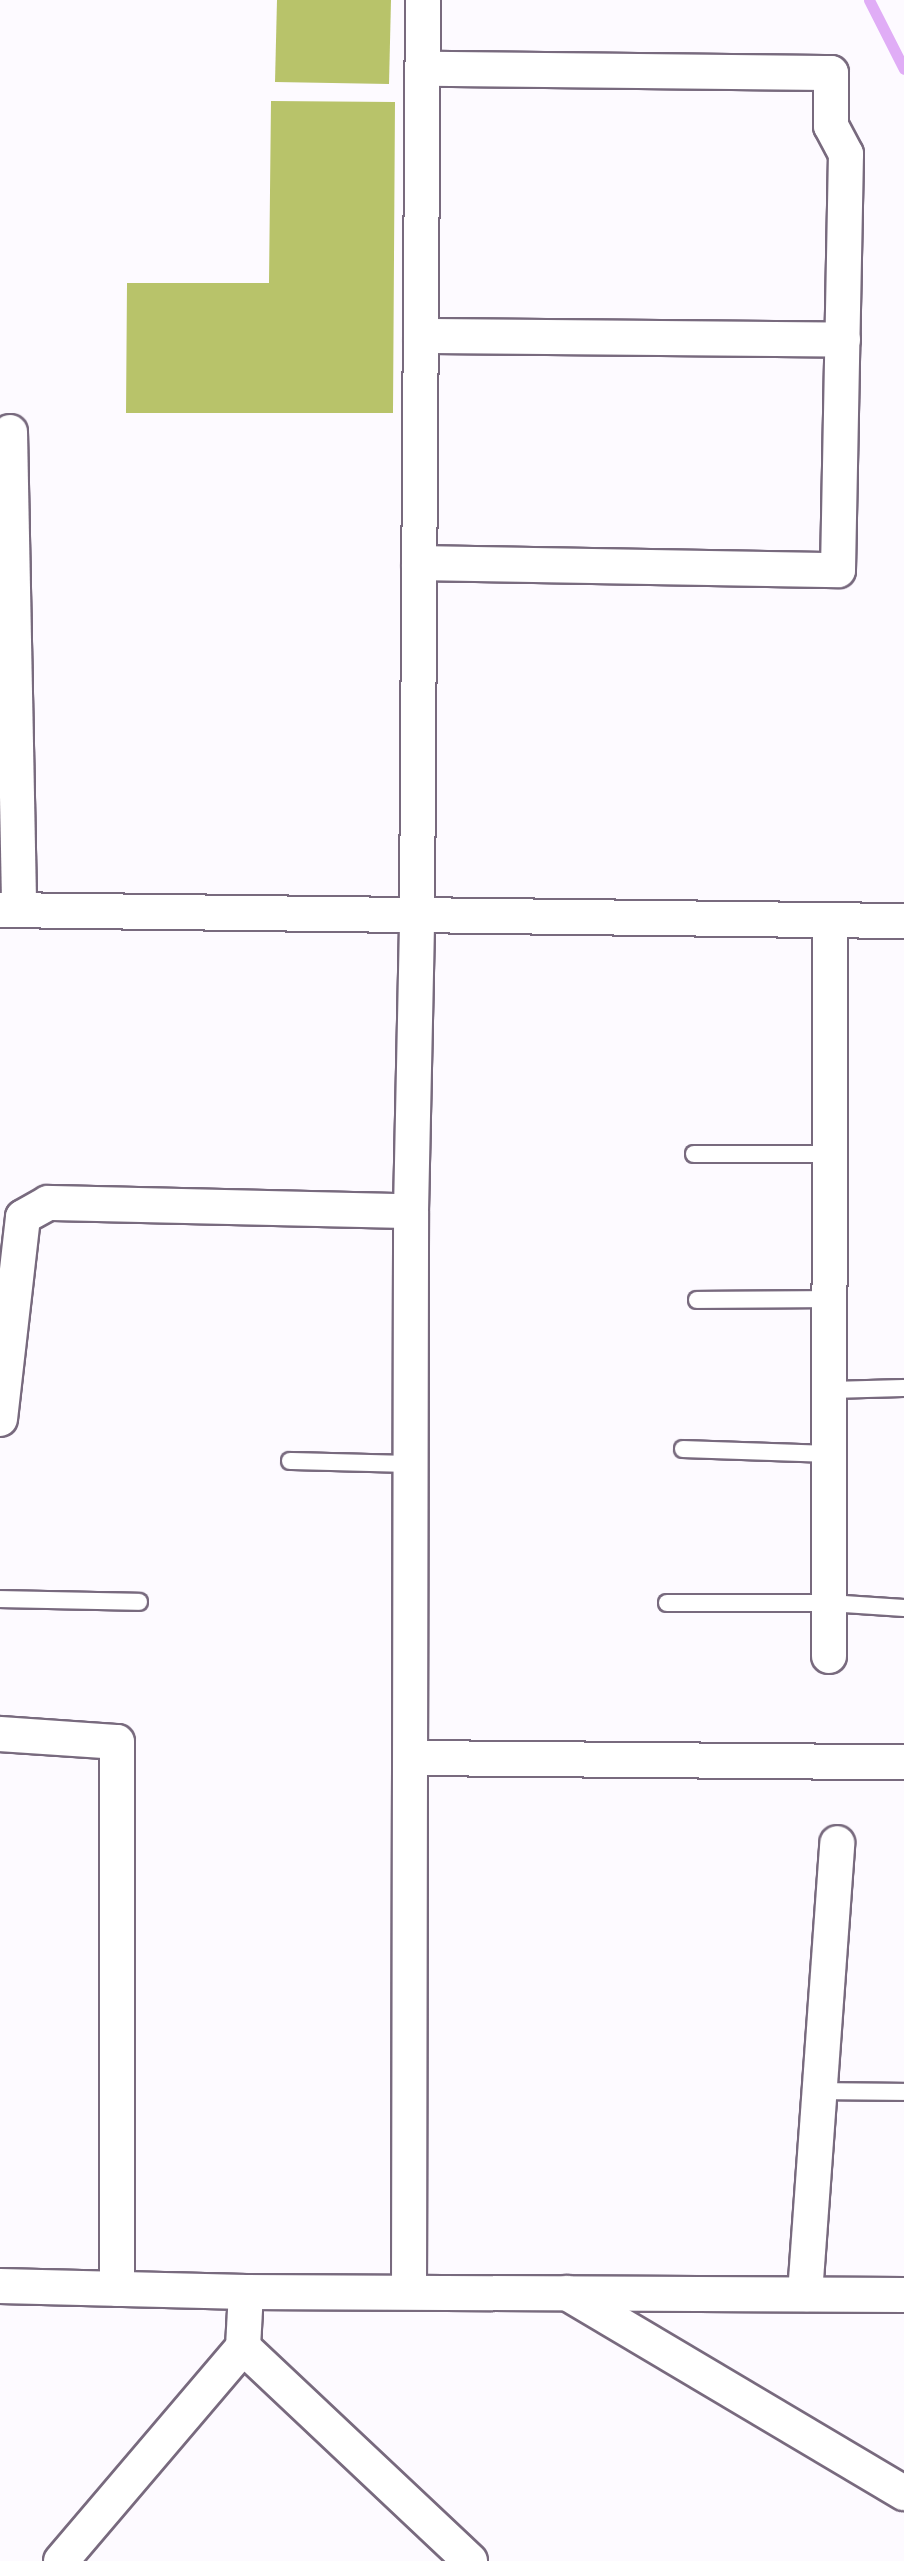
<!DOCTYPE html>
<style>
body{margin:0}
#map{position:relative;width:904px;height:2561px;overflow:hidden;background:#fdfaff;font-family:"DM Sans",sans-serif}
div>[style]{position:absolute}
.stream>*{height:11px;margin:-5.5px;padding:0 5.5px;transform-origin:5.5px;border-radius:5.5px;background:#e0adf6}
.building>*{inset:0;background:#b8c36a}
.roads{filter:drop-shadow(2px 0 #786a7e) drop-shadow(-2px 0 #786a7e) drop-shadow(0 2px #786a7e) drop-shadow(0 -2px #786a7e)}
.service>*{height:16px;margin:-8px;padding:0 8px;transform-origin:8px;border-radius:8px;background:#fff}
.minor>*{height:34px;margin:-17px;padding:0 17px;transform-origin:17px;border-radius:17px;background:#fff}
span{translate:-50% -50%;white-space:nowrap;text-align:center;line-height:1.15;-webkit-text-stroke:6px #fff;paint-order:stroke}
</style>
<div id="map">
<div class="stream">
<i style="left:869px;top:0;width:77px;rotate:63.1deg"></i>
</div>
<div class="building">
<i style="clip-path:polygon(277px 0,391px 0,389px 84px,275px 82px)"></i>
<i style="clip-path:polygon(271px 101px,395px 102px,393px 413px,126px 413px,127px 283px,269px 283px)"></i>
</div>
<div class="roads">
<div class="service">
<i style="left:694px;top:1154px;width:136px"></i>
<i style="left:697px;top:1300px;width:133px;rotate:-0.4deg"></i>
<i style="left:830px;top:1390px;width:74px;rotate:-1.5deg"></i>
<i style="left:683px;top:1449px;width:147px;rotate:1.9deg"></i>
<i style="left:290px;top:1461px;width:121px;rotate:1.4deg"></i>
<i style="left:0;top:1599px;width:139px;rotate:1.2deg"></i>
<i style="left:667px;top:1603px;width:162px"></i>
<i style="left:829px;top:1603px;width:75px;rotate:3.8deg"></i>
<i style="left:820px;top:2091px;width:84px;rotate:0.7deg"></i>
</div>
<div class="minor">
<i style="left:421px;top:336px;width:422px;rotate:0.5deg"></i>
<i style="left:10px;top:432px;width:478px;rotate:88.9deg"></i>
<i style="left:419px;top:563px;width:419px;rotate:1deg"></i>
<i style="left:838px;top:570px;width:416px;rotate:-88.9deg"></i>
<i style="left:846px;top:154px;width:32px;rotate:-118deg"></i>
<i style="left:831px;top:126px;width:53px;rotate:-90deg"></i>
<i style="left:831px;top:73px;width:409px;rotate:-179.4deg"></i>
<i style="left:0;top:910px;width:904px;rotate:0.7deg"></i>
<i style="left:0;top:1419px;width:203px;rotate:-83.5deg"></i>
<i style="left:23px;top:1217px;width:29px;rotate:-29deg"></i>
<i style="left:48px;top:1203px;width:363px;rotate:1.3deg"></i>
<i style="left:829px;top:1656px;width:736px;rotate:-89.92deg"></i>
<i style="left:0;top:1734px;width:117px;rotate:3.9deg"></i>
<i style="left:117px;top:1742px;width:547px;rotate:90deg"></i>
<i style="left:411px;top:1758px;width:493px;rotate:0.5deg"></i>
<i style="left:0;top:2286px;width:246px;rotate:1.4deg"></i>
<i style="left:246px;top:2292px;width:658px;rotate:0.26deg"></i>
<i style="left:409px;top:2292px;width:1081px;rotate:-89.89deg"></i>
<i style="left:411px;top:1211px;width:294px;rotate:-88.8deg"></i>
<i style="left:417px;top:917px;width:917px;rotate:-89.63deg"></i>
<i style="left:567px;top:2293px;width:392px;rotate:30.7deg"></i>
<i style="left:805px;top:2294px;width:452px;rotate:-85.9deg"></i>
<i style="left:243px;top:2347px;width:312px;rotate:43.3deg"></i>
<i style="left:61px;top:2561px;width:281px;rotate:-49.6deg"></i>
<i style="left:243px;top:2347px;width:55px;rotate:-86.9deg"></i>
</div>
</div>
</div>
